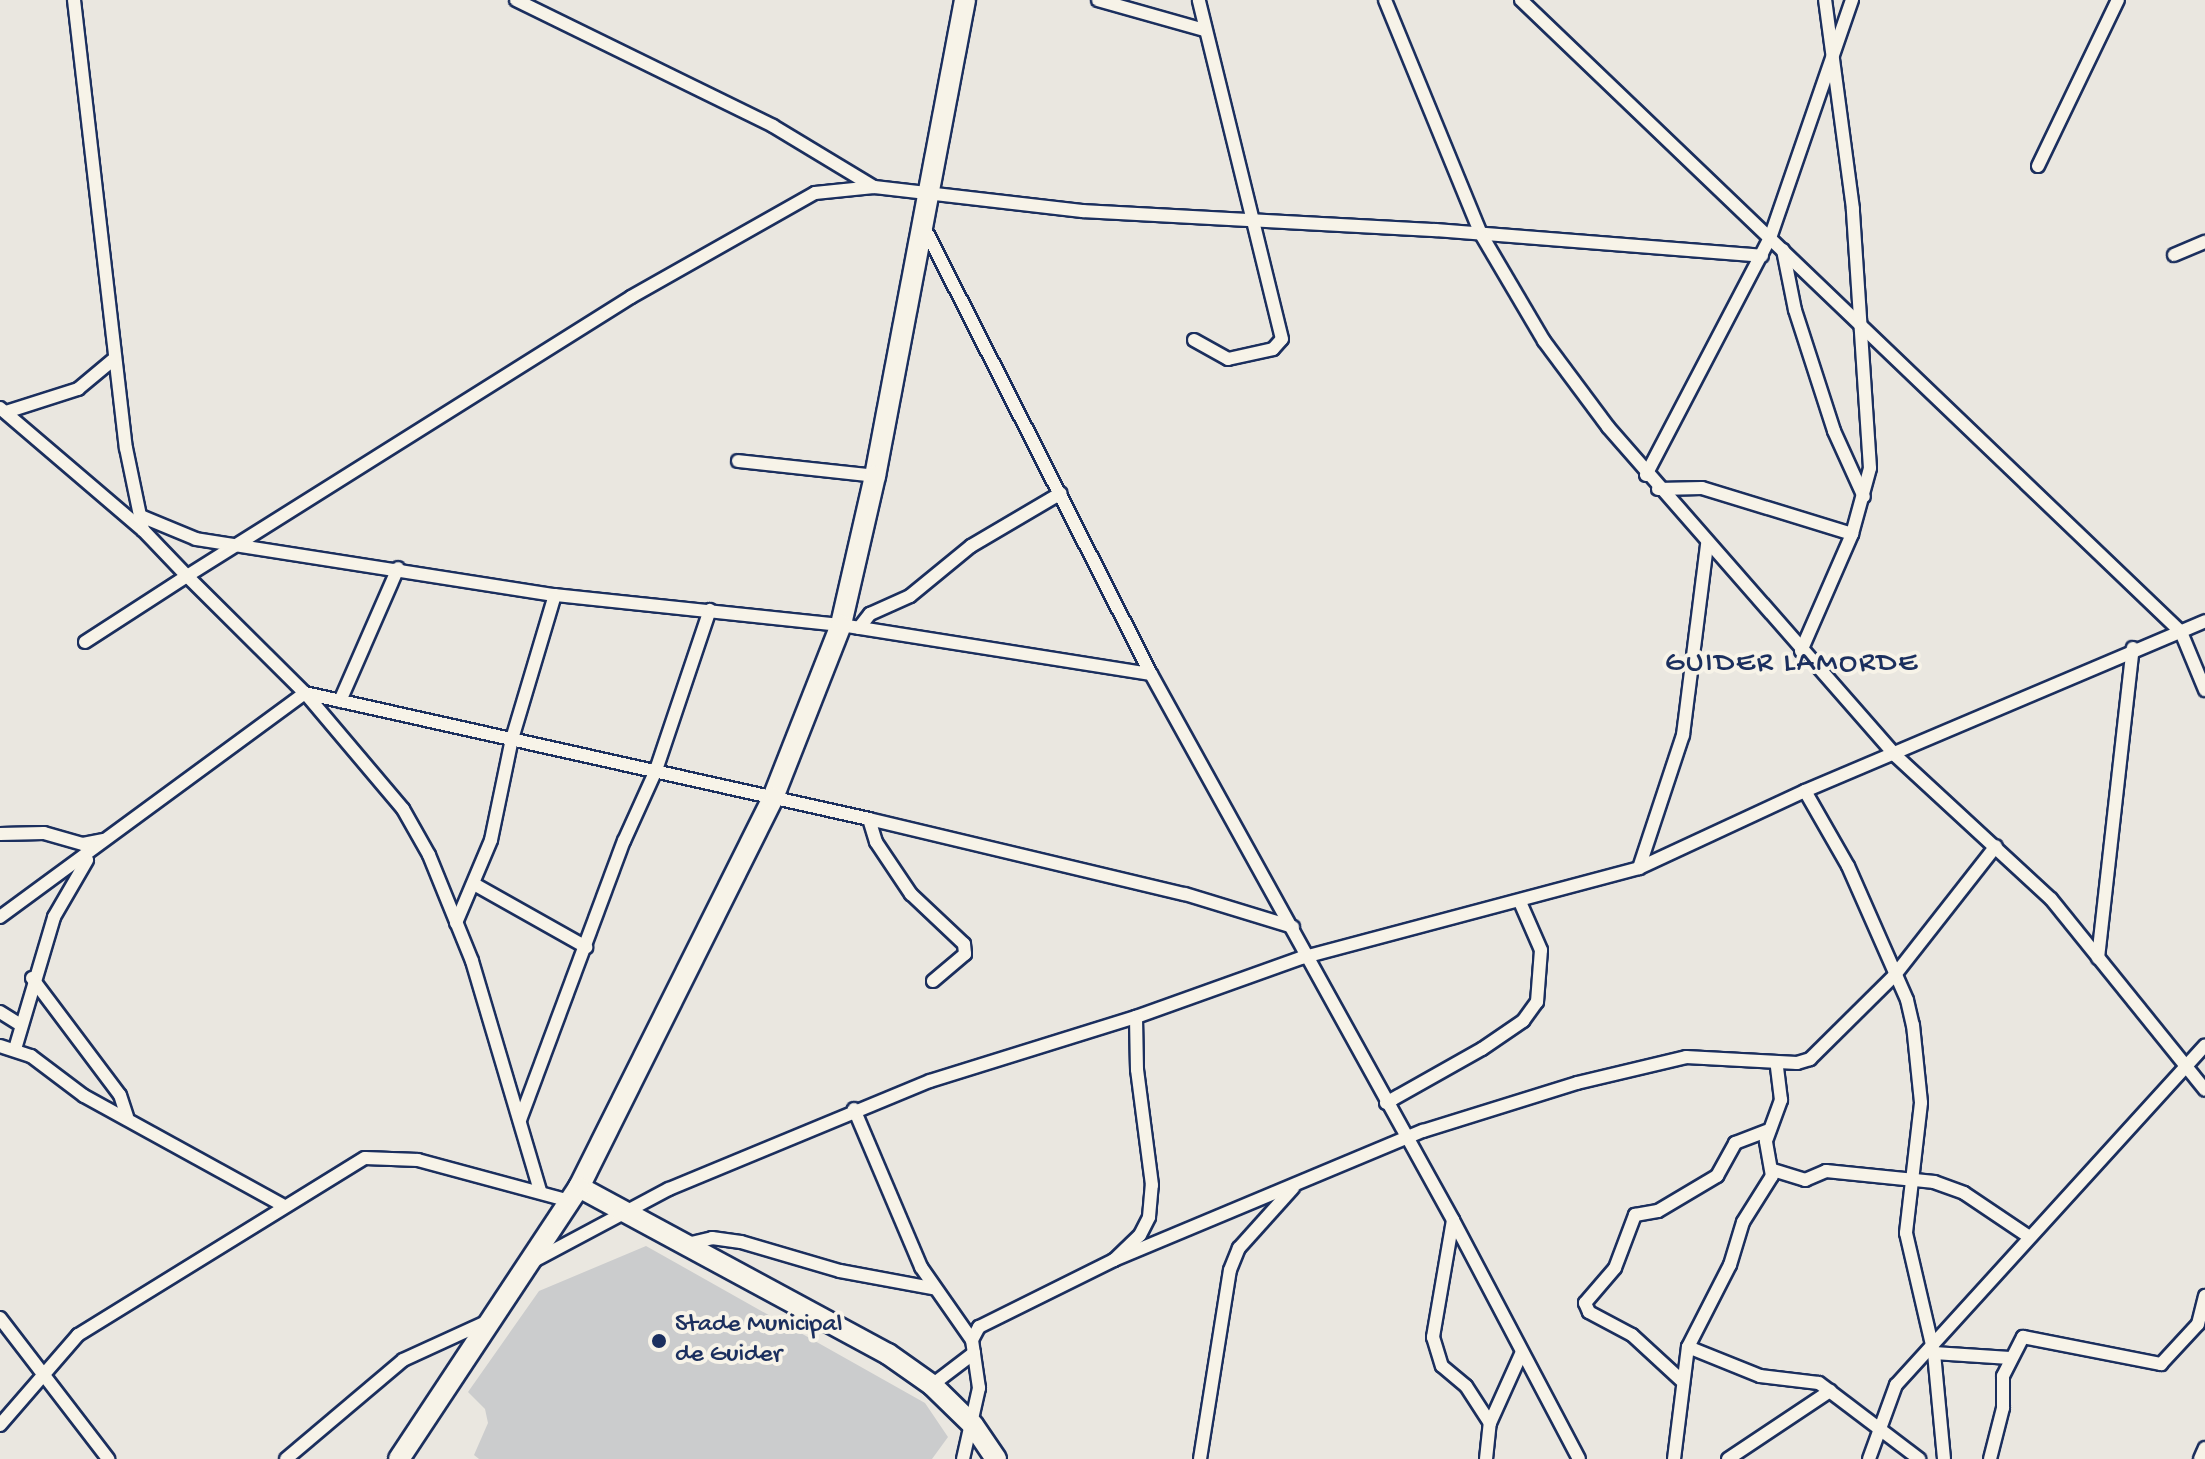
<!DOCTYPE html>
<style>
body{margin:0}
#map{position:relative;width:2205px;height:1459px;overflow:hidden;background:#eae7e0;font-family:"Gochi Hand",sans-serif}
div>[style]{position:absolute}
.green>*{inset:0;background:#cbcccd}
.roads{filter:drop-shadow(2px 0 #1b2f5e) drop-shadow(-2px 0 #1b2f5e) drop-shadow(0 2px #1b2f5e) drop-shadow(0 -2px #1b2f5e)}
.minor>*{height:12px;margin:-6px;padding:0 6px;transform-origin:6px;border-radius:6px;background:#f7f3e8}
.primary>*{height:20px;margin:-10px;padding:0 10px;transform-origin:10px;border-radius:10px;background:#f7f3e8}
.dots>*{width:22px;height:22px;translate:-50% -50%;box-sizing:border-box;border:4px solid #f7f3e8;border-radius:50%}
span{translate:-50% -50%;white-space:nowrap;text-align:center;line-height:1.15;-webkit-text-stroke:8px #f7f3e8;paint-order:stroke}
.poi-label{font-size:26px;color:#1b2f5e}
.left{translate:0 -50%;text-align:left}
.quarter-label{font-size:30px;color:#1b2f5e;letter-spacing:2px}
</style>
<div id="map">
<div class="green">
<i style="clip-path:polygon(646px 1246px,925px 1403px,948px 1437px,932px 1459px,479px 1459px,474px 1455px,488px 1423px,485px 1409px,468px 1392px,539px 1291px)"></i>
</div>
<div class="roads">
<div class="minor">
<i style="left:74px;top:0;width:451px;rotate:83.4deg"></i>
<i style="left:126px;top:448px;width:84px;rotate:78.3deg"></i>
<i style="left:143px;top:530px;width:64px;rotate:46.3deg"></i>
<i style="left:187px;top:576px;width:524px;rotate:-32.14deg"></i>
<i style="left:631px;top:297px;width:211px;rotate:-29.5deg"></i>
<i style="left:815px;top:193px;width:59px;rotate:-5.8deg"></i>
<i style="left:874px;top:187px;width:210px;rotate:6.6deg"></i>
<i style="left:1083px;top:211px;width:353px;rotate:3.1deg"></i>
<i style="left:1435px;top:230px;width:328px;rotate:4.5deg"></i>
<i style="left:516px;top:0;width:286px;rotate:26.1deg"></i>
<i style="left:773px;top:126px;width:118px;rotate:31.1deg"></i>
<i style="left:1098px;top:0;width:110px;rotate:15.8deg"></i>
<i style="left:1385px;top:0;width:253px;rotate:67.7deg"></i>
<i style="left:1481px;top:234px;width:124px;rotate:59.5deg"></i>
<i style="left:1544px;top:341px;width:107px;rotate:53.3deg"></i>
<i style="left:1608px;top:427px;width:437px;rotate:48.8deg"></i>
<i style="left:1896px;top:756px;width:211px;rotate:42.7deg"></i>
<i style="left:2051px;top:899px;width:245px;rotate:51.1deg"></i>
<i style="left:1521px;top:0;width:914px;rotate:43.76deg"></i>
<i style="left:2181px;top:632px;width:63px;rotate:67.5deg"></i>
<i style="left:2038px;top:166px;width:184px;rotate:-64.3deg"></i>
<i style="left:924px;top:227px;width:501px;rotate:63.08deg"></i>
<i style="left:1151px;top:674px;width:624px;rotate:61.05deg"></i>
<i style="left:1453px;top:1220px;width:270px;rotate:62.2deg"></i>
<i style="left:1783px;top:250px;width:61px;rotate:78.7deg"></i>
<i style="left:1795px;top:310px;width:127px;rotate:72.1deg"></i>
<i style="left:1834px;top:431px;width:72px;rotate:65.6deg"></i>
<i style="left:2174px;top:255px;width:34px;rotate:-23deg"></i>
<i style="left:1194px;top:340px;width:39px;rotate:29deg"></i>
<i style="left:1228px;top:359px;width:46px;rotate:-12.5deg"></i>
<i style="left:1273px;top:349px;width:13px;rotate:-48deg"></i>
<i style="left:1282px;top:339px;width:349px;rotate:-103.8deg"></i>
<i style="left:0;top:408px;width:188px;rotate:40.5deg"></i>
<i style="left:6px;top:412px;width:76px;rotate:-17.7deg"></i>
<i style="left:78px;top:389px;width:47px;rotate:-39.8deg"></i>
<i style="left:738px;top:461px;width:138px;rotate:6.2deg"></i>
<i style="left:1646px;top:475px;width:267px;rotate:-62.4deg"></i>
<i style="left:1770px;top:238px;width:252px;rotate:-71deg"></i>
<i style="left:1658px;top:489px;width:44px;rotate:-1.3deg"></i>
<i style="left:1702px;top:488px;width:157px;rotate:17deg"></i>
<i style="left:143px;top:517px;width:57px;rotate:22.5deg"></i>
<i style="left:196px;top:539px;width:363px;rotate:8.9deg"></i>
<i style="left:555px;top:595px;width:288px;rotate:6deg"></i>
<i style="left:841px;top:625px;width:314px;rotate:9deg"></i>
<i style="left:859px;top:628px;width:18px;rotate:-52deg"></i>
<i style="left:870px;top:614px;width:44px;rotate:-24.2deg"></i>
<i style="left:910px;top:596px;width:79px;rotate:-39.3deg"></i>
<i style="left:971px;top:546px;width:104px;rotate:-30.5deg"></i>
<i style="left:85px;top:642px;width:121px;rotate:-32.9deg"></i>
<i style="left:187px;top:576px;width:166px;rotate:44.8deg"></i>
<i style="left:305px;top:693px;width:578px;rotate:12.59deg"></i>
<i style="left:869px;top:819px;width:325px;rotate:13.4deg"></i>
<i style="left:1185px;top:894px;width:113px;rotate:17deg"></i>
<i style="left:1801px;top:651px;width:128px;rotate:-66.4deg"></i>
<i style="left:1852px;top:534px;width:68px;rotate:-74.7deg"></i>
<i style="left:1870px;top:468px;width:260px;rotate:-93.8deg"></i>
<i style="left:1853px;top:209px;width:211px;rotate:-97.6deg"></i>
<i style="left:340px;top:701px;width:145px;rotate:-66.4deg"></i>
<i style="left:1805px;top:791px;width:86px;rotate:60.2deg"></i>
<i style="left:1848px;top:866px;width:146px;rotate:66.2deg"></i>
<i style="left:1907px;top:1000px;width:26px;rotate:77deg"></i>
<i style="left:1913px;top:1025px;width:78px;rotate:84.1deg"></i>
<i style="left:1921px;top:1103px;width:131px;rotate:96.6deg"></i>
<i style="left:1906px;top:1233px;width:123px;rotate:76.9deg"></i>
<i style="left:1934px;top:1353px;width:106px;rotate:84.6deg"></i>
<i style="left:869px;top:819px;width:24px;rotate:73deg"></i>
<i style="left:876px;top:842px;width:63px;rotate:56.1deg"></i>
<i style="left:911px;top:894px;width:73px;rotate:43.3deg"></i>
<i style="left:964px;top:944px;width:10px;rotate:84deg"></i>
<i style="left:965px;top:954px;width:42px;rotate:139.8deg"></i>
<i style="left:0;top:834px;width:44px;rotate:-1.3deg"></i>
<i style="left:44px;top:833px;width:41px;rotate:15.8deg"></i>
<i style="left:83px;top:844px;width:21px;rotate:-11deg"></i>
<i style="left:1639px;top:868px;width:140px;rotate:-71.7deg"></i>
<i style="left:1683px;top:735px;width:193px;rotate:-82.8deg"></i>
<i style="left:474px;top:884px;width:129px;rotate:29.4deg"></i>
<i style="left:0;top:917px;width:378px;rotate:-36.3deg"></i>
<i style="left:305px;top:693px;width:152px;rotate:49.8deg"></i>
<i style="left:403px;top:809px;width:53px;rotate:60.5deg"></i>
<i style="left:429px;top:855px;width:114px;rotate:67.9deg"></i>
<i style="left:472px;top:961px;width:239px;rotate:73.5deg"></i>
<i style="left:456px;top:923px;width:90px;rotate:-67.1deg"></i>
<i style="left:491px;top:840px;width:103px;rotate:-78.3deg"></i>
<i style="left:512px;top:739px;width:150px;rotate:-73.4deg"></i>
<i style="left:2098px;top:958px;width:312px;rotate:-83.6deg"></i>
<i style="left:32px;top:978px;width:146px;rotate:53.1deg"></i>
<i style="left:120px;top:1095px;width:23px;rotate:72deg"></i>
<i style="left:0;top:1012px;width:25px;rotate:32deg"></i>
<i style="left:0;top:1046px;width:33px;rotate:18deg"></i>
<i style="left:31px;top:1056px;width:66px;rotate:37deg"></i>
<i style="left:84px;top:1096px;width:226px;rotate:28.8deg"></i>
<i style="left:15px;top:1049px;width:138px;rotate:-73.5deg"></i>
<i style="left:54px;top:917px;width:66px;rotate:-59.9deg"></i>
<i style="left:1386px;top:1103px;width:110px;rotate:-29.4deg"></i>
<i style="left:1482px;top:1049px;width:50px;rotate:-34.3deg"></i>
<i style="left:1523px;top:1021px;width:24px;rotate:-54deg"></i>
<i style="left:1537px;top:1002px;width:52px;rotate:-85.6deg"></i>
<i style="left:1541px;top:950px;width:52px;rotate:-113.6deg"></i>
<i style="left:854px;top:1109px;width:172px;rotate:67deg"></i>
<i style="left:921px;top:1267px;width:89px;rotate:55.1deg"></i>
<i style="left:520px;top:1120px;width:298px;rotate:-69.6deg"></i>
<i style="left:624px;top:841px;width:78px;rotate:-65.7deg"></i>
<i style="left:656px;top:770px;width:169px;rotate:-71.4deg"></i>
<i style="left:1773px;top:1170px;width:34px;rotate:17deg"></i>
<i style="left:1805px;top:1180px;width:23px;rotate:-23deg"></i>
<i style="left:1826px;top:1171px;width:109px;rotate:5.8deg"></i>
<i style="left:1934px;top:1182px;width:32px;rotate:20deg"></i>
<i style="left:1964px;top:1193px;width:77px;rotate:33.9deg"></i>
<i style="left:1453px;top:1220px;width:119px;rotate:99.7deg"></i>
<i style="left:1433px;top:1337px;width:30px;rotate:73deg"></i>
<i style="left:1442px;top:1366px;width:31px;rotate:40deg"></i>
<i style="left:1466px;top:1386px;width:44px;rotate:57deg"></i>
<i style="left:687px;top:1244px;width:26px;rotate:-13deg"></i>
<i style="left:712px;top:1238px;width:29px;rotate:8deg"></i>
<i style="left:741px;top:1242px;width:103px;rotate:16.3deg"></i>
<i style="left:840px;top:1271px;width:94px;rotate:10.5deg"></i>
<i style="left:1114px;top:1260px;width:335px;rotate:-22.7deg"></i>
<i style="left:1423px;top:1131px;width:161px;rotate:-17.3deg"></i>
<i style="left:1577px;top:1083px;width:112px;rotate:-13.4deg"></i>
<i style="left:1686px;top:1057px;width:111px;rotate:3.1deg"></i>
<i style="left:1797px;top:1063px;width:14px;rotate:-17deg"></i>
<i style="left:1810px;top:1059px;width:118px;rotate:-44.7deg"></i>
<i style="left:1894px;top:976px;width:165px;rotate:-51.9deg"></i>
<i style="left:532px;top:1262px;width:155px;rotate:-28.1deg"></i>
<i style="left:669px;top:1189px;width:282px;rotate:-22.5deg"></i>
<i style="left:930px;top:1081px;width:216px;rotate:-17.3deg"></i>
<i style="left:1136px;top:1017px;width:175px;rotate:-19.7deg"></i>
<i style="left:1301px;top:958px;width:350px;rotate:-14.9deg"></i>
<i style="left:1639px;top:868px;width:183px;rotate:-24.9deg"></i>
<i style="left:1805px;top:791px;width:435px;rotate:-23deg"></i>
<i style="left:0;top:1318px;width:178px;rotate:52.5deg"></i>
<i style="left:1688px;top:1347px;width:78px;rotate:21.9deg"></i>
<i style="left:1760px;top:1376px;width:59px;rotate:6.8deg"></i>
<i style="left:1819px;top:1383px;width:126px;rotate:37.2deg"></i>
<i style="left:1934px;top:1353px;width:76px;rotate:3.8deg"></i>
<i style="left:1681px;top:1380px;width:67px;rotate:-137.4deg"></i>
<i style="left:1632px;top:1335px;width:49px;rotate:-151.9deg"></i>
<i style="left:1589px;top:1312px;width:10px;rotate:-114deg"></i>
<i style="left:1585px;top:1303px;width:46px;rotate:-49.4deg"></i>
<i style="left:1615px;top:1268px;width:57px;rotate:-69.3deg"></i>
<i style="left:1635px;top:1215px;width:23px;rotate:-10deg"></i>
<i style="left:1658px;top:1211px;width:69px;rotate:-30.7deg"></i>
<i style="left:1717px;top:1176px;width:38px;rotate:-61deg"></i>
<i style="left:1735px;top:1143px;width:34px;rotate:-21deg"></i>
<i style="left:932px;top:1385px;width:53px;rotate:-37.3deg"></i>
<i style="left:0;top:1425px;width:119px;rotate:-49.1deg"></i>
<i style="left:78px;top:1335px;width:337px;rotate:-31.7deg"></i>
<i style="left:365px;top:1158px;width:53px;rotate:2.2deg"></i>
<i style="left:418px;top:1160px;width:157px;rotate:15.1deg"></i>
<i style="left:286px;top:1459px;width:153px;rotate:-40.2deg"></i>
<i style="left:403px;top:1360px;width:91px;rotate:-24.6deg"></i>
<i style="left:963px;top:1459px;width:73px;rotate:-77.3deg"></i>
<i style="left:979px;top:1388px;width:49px;rotate:-98.3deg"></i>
<i style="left:972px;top:1340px;width:15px;rotate:-62deg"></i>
<i style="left:979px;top:1327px;width:151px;rotate:-26.4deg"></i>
<i style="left:1114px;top:1260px;width:36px;rotate:-44deg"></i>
<i style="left:1140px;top:1235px;width:20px;rotate:-63deg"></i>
<i style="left:1149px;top:1217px;width:32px;rotate:-85deg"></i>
<i style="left:1152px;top:1185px;width:116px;rotate:-97.4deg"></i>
<i style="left:1137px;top:1070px;width:53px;rotate:-91.1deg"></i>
<i style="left:1200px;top:1459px;width:191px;rotate:-81deg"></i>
<i style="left:1230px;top:1270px;width:24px;rotate:-68deg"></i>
<i style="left:1239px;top:1248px;width:81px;rotate:-48deg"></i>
<i style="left:1486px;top:1459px;width:36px;rotate:-84deg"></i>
<i style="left:1490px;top:1423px;width:76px;rotate:-65.8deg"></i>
<i style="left:1674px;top:1459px;width:113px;rotate:-82.9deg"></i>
<i style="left:1688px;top:1347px;width:92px;rotate:-62.9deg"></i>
<i style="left:1730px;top:1265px;width:45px;rotate:-73.2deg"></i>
<i style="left:1743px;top:1222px;width:54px;rotate:-57.8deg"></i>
<i style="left:1772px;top:1176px;width:36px;rotate:-100deg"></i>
<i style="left:1766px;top:1141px;width:44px;rotate:-69.9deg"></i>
<i style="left:1781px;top:1100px;width:38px;rotate:-97deg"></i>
<i style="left:1728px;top:1459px;width:123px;rotate:-33.7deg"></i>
<i style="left:1869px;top:1459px;width:79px;rotate:-70deg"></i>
<i style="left:1896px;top:1385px;width:459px;rotate:-47.7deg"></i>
<i style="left:1990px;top:1459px;width:53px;rotate:-75.7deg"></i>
<i style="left:2003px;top:1408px;width:32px;rotate:-90deg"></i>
<i style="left:2003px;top:1376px;width:44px;rotate:-62.9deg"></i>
<i style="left:2023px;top:1337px;width:141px;rotate:11.1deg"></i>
<i style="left:2161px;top:1364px;width:54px;rotate:-47.2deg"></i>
<i style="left:2198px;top:1324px;width:29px;rotate:-76deg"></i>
<i style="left:2200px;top:1459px;width:12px;rotate:-66deg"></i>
</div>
<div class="primary">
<i style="left:965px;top:0;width:484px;rotate:100.7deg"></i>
<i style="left:875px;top:476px;width:153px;rotate:102.9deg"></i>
<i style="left:841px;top:625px;width:186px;rotate:111.5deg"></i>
<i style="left:773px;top:798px;width:435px;rotate:116.5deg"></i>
<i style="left:579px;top:1187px;width:351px;rotate:28.4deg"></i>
<i style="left:888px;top:1354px;width:54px;rotate:35.2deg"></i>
<i style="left:932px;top:1385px;width:57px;rotate:44.3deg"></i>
<i style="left:973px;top:1425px;width:41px;rotate:55.9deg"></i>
<i style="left:399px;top:1459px;width:326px;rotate:-56.5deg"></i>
</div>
</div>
<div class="dots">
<i style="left:659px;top:1341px;background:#1b2f5e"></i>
</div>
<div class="poi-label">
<span class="left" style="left:675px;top:1341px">Stade Municipal<br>de Guider</span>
</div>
<div class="quarter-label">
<span style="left:1792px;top:665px">GUIDER LAMORDE</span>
</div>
</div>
